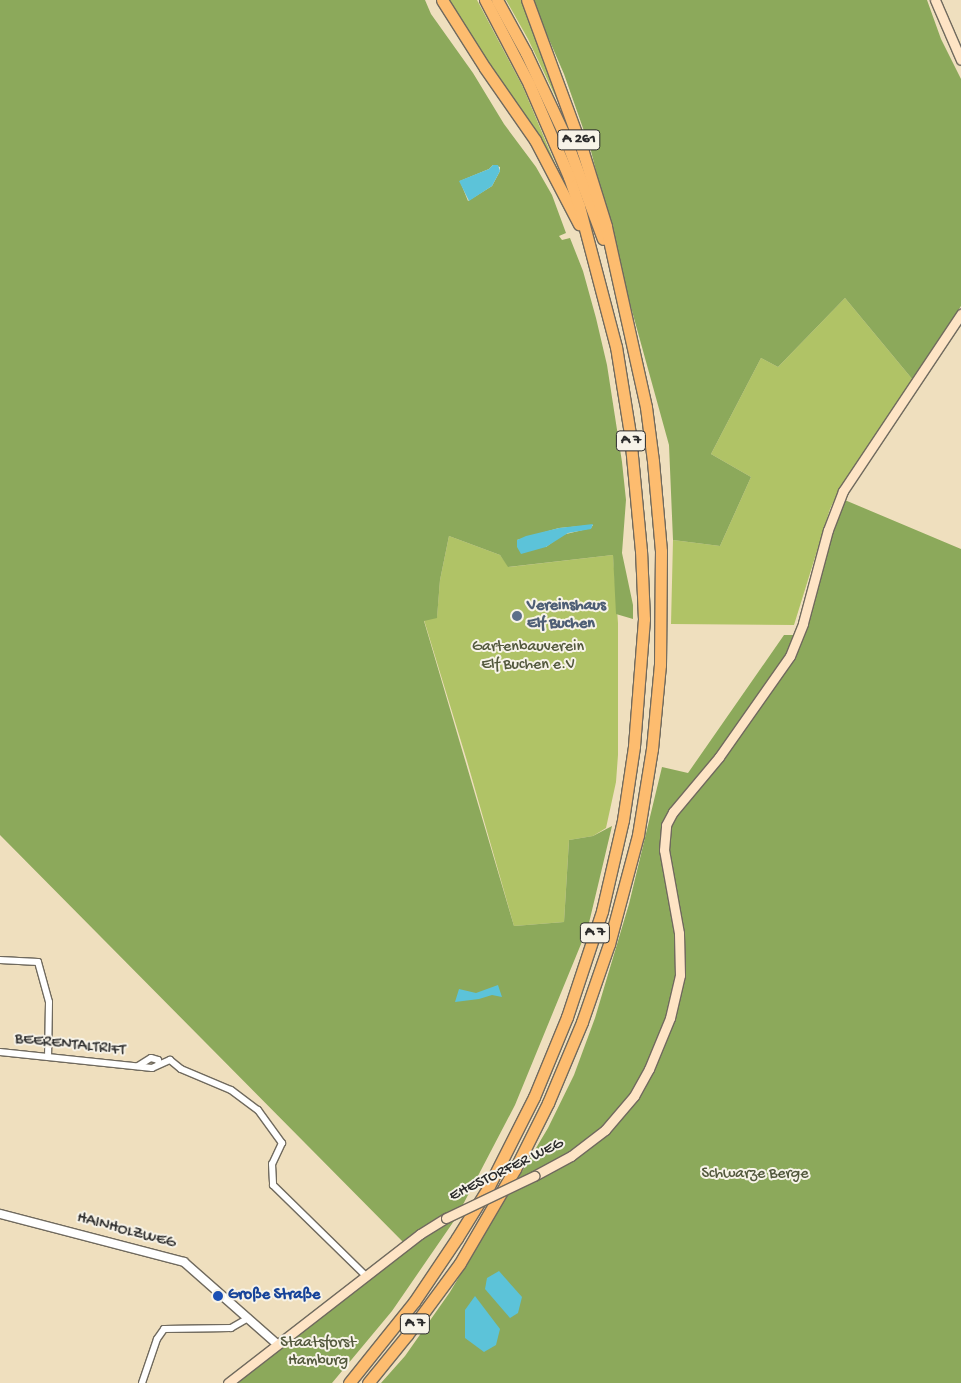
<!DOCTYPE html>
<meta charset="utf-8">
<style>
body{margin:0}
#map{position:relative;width:961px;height:1383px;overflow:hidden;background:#efdfbe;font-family:"Gochi Hand",sans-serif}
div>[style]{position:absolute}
.green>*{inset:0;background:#b0c366}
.forest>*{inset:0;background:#8ca95b}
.water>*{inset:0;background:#5cc3d9}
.roads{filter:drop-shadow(1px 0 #706a5e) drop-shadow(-1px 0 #706a5e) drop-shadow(0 1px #706a5e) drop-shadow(0 -1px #706a5e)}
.minor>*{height:6px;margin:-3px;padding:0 3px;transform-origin:3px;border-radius:3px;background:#fff}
.tertiary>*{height:8px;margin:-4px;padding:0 4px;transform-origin:4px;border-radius:4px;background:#fff}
.secondary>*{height:9px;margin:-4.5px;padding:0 4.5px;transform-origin:4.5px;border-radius:4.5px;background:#fee4c5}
.motorway>*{height:11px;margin:-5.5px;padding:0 5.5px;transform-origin:5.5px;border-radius:5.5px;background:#fdbc6f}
.bridges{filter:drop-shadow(1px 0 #706a5e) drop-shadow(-1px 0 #706a5e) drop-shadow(0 1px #706a5e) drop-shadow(0 -1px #706a5e)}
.secondary-bridge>*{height:9px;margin:-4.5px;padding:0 4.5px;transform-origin:4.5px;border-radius:4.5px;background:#fee4c5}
.dots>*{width:14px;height:14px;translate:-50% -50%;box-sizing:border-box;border:2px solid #f7f3e8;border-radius:50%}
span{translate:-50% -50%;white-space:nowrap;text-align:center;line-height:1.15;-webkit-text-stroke:4px #f7f3e8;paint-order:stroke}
.shield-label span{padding:1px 4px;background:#f7f3e8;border:1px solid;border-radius:4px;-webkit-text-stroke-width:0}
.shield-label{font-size:15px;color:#2b2b2b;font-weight:700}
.service-label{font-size:16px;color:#4e5e75;font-weight:700}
.left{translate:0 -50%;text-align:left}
.park-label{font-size:16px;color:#53593d}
.street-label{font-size:16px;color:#2b2b2b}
.transit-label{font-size:16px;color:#164399;font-weight:700}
</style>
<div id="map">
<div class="green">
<i style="clip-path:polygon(446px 0,477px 0,523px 87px,562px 180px)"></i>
<i style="clip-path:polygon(506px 0,521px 0,561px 103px,559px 104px,528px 39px)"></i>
<i style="clip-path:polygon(845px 298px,913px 380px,841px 486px,830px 509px,794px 625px,671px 624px,673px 540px,720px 546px,751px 477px,711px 454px,761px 358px,778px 367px)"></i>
<i style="clip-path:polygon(449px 536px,500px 555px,509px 567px,613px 555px,618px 623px,618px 755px,616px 782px,606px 828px,593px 836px,569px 840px,564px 922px,514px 926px,467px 761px,424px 620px,437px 617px,440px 580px)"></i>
</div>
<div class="forest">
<i style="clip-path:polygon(evenodd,0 0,425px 0,431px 14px,473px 73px,504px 124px,536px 167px,552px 195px,566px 233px,559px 236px,562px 240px,570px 238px,583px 271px,596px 318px,607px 365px,622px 462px,626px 500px,622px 553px,633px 605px,633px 619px,616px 614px,613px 555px,508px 567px,500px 555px,449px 536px,440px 580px,437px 618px,424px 621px,514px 926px,564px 922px,569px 840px,593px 836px,612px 826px,599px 881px,588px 927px,515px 1105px,456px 1218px,392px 1311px,332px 1383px,234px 1383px,406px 1245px,0 835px,0 0,493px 165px,500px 167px,500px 171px,492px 186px,468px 201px,460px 181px,489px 169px,493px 165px,0 0,593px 525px,591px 528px,562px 535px,546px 547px,517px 540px,559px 528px,593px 525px)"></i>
<i style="clip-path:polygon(532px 0,927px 0,941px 39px,961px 79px,961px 306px,913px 380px,845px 298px,778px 367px,761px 358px,711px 454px,751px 477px,720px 546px,673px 540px,669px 445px,624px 282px,591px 151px,564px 74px)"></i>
<i style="clip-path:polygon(840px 498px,961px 549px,961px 1383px,381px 1383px,405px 1356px,450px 1292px,548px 1128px,574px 1075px,595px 1018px,629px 904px,662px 767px,688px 773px,784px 635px,805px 635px)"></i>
</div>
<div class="water">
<i style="clip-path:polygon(493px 165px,498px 165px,500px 171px,492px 186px,469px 201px,459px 181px,489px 169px)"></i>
<i style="clip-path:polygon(593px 524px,591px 529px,568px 533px,546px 547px,521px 554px,517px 547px,517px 540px,526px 536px,559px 528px)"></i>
<i style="clip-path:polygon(498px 985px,502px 997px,492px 995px,479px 999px,455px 1002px,459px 989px,476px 993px)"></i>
<i style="clip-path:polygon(499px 1271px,522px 1297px,518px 1313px,510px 1318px,485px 1289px,487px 1278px)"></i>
<i style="clip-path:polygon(475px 1296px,500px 1329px,496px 1345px,484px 1352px,465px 1338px,465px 1310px)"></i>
</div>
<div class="roads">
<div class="minor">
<i style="left:0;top:960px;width:38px;rotate:3deg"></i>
<i style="left:38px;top:962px;width:41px;rotate:74.6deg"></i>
<i style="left:49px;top:1002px;width:55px;rotate:91deg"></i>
<i style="left:0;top:1052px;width:153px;rotate:6deg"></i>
<i style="left:152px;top:1068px;width:20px;rotate:-24deg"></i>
<i style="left:170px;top:1060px;width:14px;rotate:39deg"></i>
<i style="left:181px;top:1069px;width:54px;rotate:22.8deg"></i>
<i style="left:231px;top:1090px;width:34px;rotate:37deg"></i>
<i style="left:258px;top:1110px;width:41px;rotate:54deg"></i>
<i style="left:282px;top:1143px;width:23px;rotate:115deg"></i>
<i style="left:272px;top:1164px;width:21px;rotate:87deg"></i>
<i style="left:273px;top:1185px;width:130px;rotate:44.4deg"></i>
<i style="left:138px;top:1066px;width:15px;rotate:-32deg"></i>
<i style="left:151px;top:1058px;width:7px;rotate:16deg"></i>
<i style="left:158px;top:1060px;width:4px;rotate:76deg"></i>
<i style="left:142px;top:1383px;width:46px;rotate:-71.2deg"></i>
<i style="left:157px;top:1339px;width:12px;rotate:-55deg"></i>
<i style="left:164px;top:1329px;width:67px;rotate:-0.9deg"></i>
<i style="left:231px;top:1328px;width:20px;rotate:-30deg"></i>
</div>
<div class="tertiary">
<i style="left:0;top:1214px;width:190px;rotate:14.6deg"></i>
<i style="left:184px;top:1262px;width:124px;rotate:41.4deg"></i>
</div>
<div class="secondary">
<i style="left:935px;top:0;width:65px;rotate:66.6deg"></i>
<i style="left:534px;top:1176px;width:42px;rotate:-28.4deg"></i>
<i style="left:571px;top:1156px;width:43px;rotate:-37.4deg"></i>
<i style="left:605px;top:1130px;width:45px;rotate:-49.5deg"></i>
<i style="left:634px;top:1096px;width:31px;rotate:-61deg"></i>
<i style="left:649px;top:1069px;width:55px;rotate:-67.6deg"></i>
<i style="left:670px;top:1018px;width:44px;rotate:-76.9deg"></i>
<i style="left:680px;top:975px;width:42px;rotate:-91.4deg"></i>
<i style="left:679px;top:933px;width:84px;rotate:-100.2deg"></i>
<i style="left:664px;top:850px;width:25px;rotate:-85deg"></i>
<i style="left:666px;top:825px;width:15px;rotate:-62deg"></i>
<i style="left:673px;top:812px;width:72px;rotate:-50.1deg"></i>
<i style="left:719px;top:757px;width:123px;rotate:-54.9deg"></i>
<i style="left:790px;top:656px;width:35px;rotate:-68deg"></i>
<i style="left:803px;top:623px;width:96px;rotate:-75deg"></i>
<i style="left:828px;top:530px;width:42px;rotate:-69deg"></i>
<i style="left:843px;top:491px;width:213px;rotate:-56.3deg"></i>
<i style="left:228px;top:1383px;width:243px;rotate:-37.8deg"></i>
<i style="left:420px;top:1234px;width:31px;rotate:-32deg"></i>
</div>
<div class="motorway">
<i style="left:442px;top:0;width:80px;rotate:57.7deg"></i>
<i style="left:485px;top:68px;width:88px;rotate:55.2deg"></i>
<i style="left:535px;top:140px;width:95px;rotate:62.4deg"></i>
<i style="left:497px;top:0;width:60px;rotate:61.3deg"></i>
<i style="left:526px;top:53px;width:87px;rotate:64.9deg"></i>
<i style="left:563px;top:132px;width:114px;rotate:69.5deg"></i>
<i style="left:349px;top:1383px;width:104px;rotate:-51.3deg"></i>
<i style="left:414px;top:1302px;width:77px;rotate:-56.1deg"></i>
<i style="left:457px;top:1238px;width:59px;rotate:-58.2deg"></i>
<i style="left:488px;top:1188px;width:102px;rotate:-63.2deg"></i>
<i style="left:534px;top:1097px;width:87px;rotate:-67.6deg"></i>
<i style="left:567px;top:1017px;width:112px;rotate:-71.7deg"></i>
<i style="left:602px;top:911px;width:93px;rotate:-77deg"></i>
<i style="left:623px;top:820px;width:75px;rotate:-81.5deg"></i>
<i style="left:634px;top:746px;width:127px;rotate:-85.5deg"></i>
<i style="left:644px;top:619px;width:68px;rotate:-92.5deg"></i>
<i style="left:641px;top:551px;width:118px;rotate:-95.4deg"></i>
<i style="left:630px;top:434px;width:88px;rotate:-99.1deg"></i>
<i style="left:616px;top:347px;width:146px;rotate:-104.7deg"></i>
<i style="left:579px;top:206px;width:31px;rotate:-109deg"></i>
<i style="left:569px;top:177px;width:101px;rotate:-113.3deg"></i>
<i style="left:529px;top:84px;width:95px;rotate:-117.6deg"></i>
<i style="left:368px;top:1383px;width:62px;rotate:-50.9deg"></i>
<i style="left:407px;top:1335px;width:89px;rotate:-53.6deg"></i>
<i style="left:460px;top:1263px;width:109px;rotate:-59.7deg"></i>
<i style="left:515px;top:1169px;width:74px;rotate:-63.4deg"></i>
<i style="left:548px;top:1103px;width:88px;rotate:-67.2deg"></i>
<i style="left:582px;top:1022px;width:83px;rotate:-70.9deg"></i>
<i style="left:609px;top:944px;width:113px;rotate:-75.1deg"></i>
<i style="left:638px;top:835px;width:87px;rotate:-80.8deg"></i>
<i style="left:652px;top:749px;width:84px;rotate:-84.6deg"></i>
<i style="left:660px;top:665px;width:114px;rotate:-89.5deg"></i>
<i style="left:661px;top:551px;width:90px;rotate:-95.1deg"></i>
<i style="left:653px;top:461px;width:54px;rotate:-97.4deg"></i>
<i style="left:646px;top:407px;width:185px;rotate:-102.5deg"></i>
<i style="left:606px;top:226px;width:77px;rotate:-107.3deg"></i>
<i style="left:583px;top:152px;width:162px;rotate:-110.2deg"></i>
</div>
</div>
<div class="bridges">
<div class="secondary-bridge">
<i style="left:446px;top:1218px;width:98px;rotate:-25.5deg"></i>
</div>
</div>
<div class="dots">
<i style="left:517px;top:616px;background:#5c6f8a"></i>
<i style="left:218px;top:1296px;background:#1a4fb4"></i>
</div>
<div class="shield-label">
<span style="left:579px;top:140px">A 261</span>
<span style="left:631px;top:441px">A 7</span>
<span style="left:595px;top:933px">A 7</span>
<span style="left:415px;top:1324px">A 7</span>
</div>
<div class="service-label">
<span class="left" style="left:527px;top:616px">Vereinshaus<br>Elf Buchen</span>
</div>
<div class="park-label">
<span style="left:528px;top:657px">Gartenbauverein<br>Elf Buchen e.V</span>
<span style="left:755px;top:1175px">Schwarze Berge</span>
<span style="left:318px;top:1353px">Staatsforst<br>Hamburg</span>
</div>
<div class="street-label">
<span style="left:70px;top:1046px;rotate:6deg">BEERENTALTRIFT</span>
<span style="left:507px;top:1171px;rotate:-26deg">EHESTORFER WEG</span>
<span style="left:126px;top:1232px;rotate:15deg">HAINHOLZWEG</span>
</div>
<div class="transit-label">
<span class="left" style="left:228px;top:1296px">Große Straße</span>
</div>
</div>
